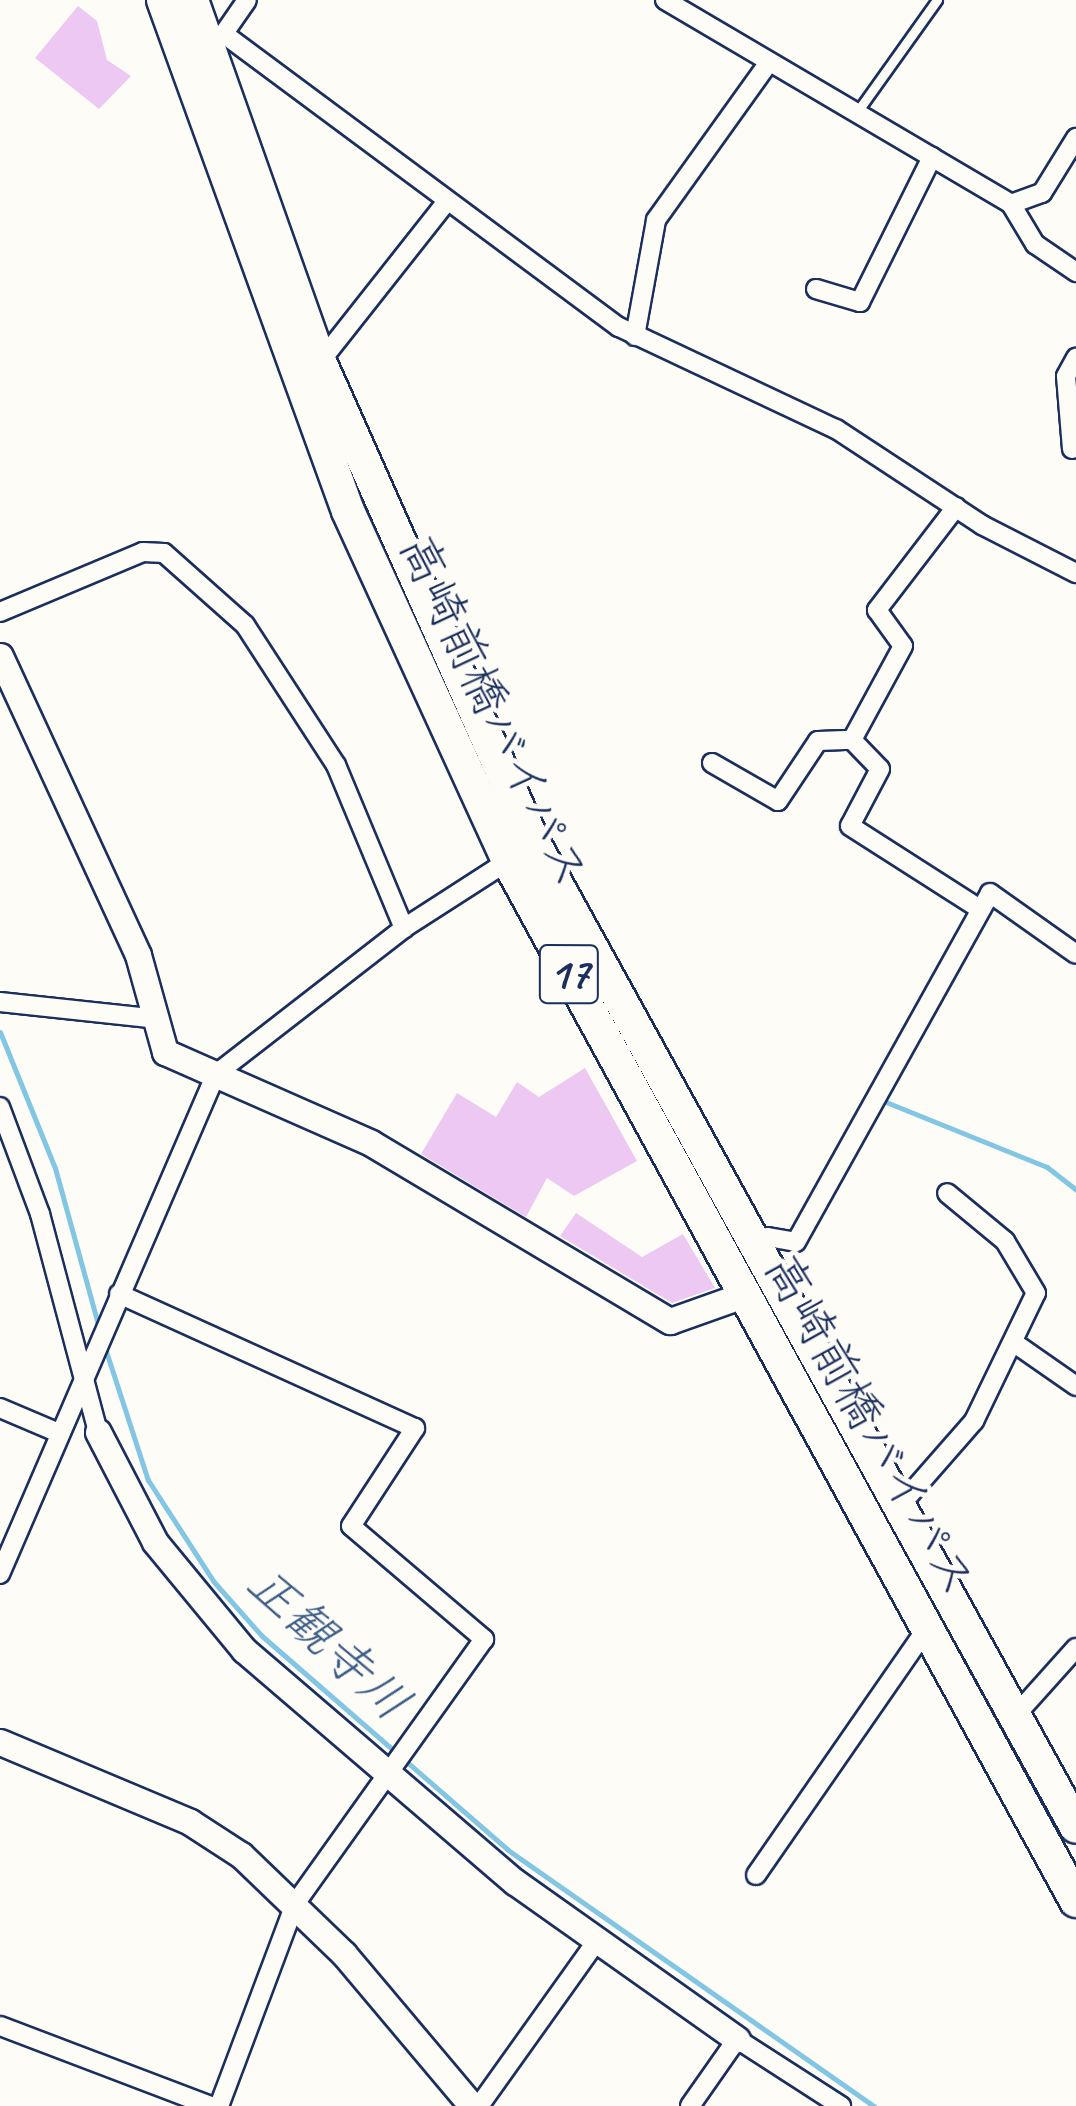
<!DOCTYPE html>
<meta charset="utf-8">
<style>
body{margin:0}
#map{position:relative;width:1076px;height:2106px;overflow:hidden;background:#fdfcf7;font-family:Caveat,"Klee One",sans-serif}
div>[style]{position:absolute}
.stream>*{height:5px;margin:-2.5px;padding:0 2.5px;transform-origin:2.5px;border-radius:2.5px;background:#82c6e3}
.building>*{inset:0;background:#edc8f2}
.roads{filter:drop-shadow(2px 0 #1b2f5e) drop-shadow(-2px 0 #1b2f5e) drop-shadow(0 2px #1b2f5e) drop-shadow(0 -2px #1b2f5e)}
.lane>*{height:9px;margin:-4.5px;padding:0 4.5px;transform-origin:4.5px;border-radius:4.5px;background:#fdfcf7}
.street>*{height:18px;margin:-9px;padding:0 9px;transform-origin:9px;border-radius:9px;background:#fdfcf7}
.secondary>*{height:25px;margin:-12.5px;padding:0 12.5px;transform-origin:12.5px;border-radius:12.5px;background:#fdfcf7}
.highway>*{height:32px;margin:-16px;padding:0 16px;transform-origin:16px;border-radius:16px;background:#fdfcf7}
span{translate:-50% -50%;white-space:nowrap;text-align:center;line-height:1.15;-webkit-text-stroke:10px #fdfcf7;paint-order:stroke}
.shield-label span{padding:2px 8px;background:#fdfcf7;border:2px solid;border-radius:8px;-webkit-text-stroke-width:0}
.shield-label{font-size:45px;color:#1b2f5e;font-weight:700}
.street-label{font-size:48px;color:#1b2f5e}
.water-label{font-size:50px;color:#3a5c86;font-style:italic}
</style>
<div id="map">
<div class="stream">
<i style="left:0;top:1032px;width:147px;rotate:68deg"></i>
<i style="left:55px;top:1168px;width:166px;rotate:74.6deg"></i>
<i style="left:881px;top:1100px;width:179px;rotate:22deg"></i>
<i style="left:1047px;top:1167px;width:37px;rotate:38deg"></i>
<i style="left:105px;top:1348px;width:139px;rotate:72deg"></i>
<i style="left:148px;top:1480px;width:121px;rotate:57.1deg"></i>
<i style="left:214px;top:1582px;width:72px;rotate:48.4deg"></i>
<i style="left:262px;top:1636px;width:326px;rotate:41deg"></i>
<i style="left:508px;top:1850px;width:447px;rotate:35deg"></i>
</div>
<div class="building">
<i style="clip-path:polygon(78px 6px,97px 21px,107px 60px,131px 76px,99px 109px,35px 58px)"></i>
<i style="clip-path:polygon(585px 1068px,637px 1161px,574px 1196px,547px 1178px,526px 1217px,421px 1154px,457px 1093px,496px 1117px,517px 1082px,539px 1097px)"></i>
<i style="clip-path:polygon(576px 1213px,642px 1257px,683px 1234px,715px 1288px,672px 1303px,560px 1236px)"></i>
</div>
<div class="roads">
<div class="lane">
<i style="left:857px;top:112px;width:138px;rotate:-54.5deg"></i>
</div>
<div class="street">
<i style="left:665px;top:0;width:402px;rotate:30.5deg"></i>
<i style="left:1011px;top:204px;width:47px;rotate:59deg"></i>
<i style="left:1035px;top:244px;width:50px;rotate:34.3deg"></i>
<i style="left:228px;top:37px;width:487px;rotate:36.6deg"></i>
<i style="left:619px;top:327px;width:240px;rotate:25.2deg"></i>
<i style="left:836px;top:429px;width:175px;rotate:33.3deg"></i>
<i style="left:982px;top:525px;width:106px;rotate:27.1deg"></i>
<i style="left:220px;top:39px;width:47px;rotate:-55.3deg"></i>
<i style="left:1011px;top:204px;width:33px;rotate:-20deg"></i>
<i style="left:1042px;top:193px;width:65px;rotate:-58.3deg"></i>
<i style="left:816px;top:289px;width:46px;rotate:16.5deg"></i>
<i style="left:860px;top:302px;width:162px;rotate:-63.6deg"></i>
<i style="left:635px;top:336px;width:118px;rotate:-79.7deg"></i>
<i style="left:656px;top:220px;width:191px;rotate:-54.4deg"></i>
<i style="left:320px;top:362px;width:201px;rotate:-51.7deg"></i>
<i style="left:1072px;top:449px;width:73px;rotate:-94.7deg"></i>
<i style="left:1066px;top:376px;width:21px;rotate:-61deg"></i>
<i style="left:956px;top:507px;width:130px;rotate:127.5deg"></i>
<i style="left:877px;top:610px;width:44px;rotate:54.2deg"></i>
<i style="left:903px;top:646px;width:107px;rotate:118.5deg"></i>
<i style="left:852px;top:740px;width:40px;rotate:46deg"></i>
<i style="left:880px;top:769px;width:64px;rotate:117.8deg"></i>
<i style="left:850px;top:826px;width:152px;rotate:32.6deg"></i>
<i style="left:0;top:612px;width:155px;rotate:-22.8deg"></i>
<i style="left:143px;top:552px;width:21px;rotate:3deg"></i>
<i style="left:164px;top:553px;width:108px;rotate:41.6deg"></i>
<i style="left:245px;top:625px;width:167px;rotate:57deg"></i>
<i style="left:336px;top:765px;width:177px;rotate:67.4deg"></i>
<i style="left:712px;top:763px;width:76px;rotate:29.9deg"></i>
<i style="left:778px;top:801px;width:72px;rotate:-56.3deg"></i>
<i style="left:818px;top:741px;width:34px;rotate:-2deg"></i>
<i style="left:0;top:1002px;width:150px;rotate:6.1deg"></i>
<i style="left:0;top:1107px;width:114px;rotate:69.5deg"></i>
<i style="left:40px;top:1214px;width:226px;rotate:75.1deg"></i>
<i style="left:752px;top:1246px;width:18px;rotate:-29deg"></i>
<i style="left:768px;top:1237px;width:28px;rotate:10deg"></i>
<i style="left:796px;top:1242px;width:399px;rotate:-60.9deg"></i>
<i style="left:990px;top:893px;width:105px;rotate:35.3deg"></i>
<i style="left:119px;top:1294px;width:325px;rotate:24.4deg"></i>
<i style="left:415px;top:1428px;width:117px;rotate:123.1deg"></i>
<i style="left:351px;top:1526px;width:175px;rotate:40.4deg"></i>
<i style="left:484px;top:1639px;width:325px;rotate:125.5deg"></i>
<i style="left:295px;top:1904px;width:216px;rotate:110.6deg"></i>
<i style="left:1013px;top:1342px;width:77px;rotate:34.9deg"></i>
<i style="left:0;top:1408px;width:64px;rotate:23deg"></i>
<i style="left:897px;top:1509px;width:117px;rotate:-48.8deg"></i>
<i style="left:974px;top:1421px;width:142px;rotate:-64.2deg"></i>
<i style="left:1036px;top:1293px;width:61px;rotate:-120.8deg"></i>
<i style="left:1005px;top:1241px;width:75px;rotate:-140.4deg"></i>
<i style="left:0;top:1574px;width:545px;rotate:-66.64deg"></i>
<i style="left:216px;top:1074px;width:238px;rotate:-37.8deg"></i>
<i style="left:404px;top:928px;width:124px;rotate:-32.8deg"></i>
<i style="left:1014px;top:1717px;width:93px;rotate:-48.1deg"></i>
<i style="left:756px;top:1875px;width:302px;rotate:-55.3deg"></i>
<i style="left:0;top:2026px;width:226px;rotate:20.8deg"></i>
<i style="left:479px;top:2106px;width:201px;rotate:-54.5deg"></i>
<i style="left:690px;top:2106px;width:82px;rotate:-55deg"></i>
<i style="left:737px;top:2039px;width:124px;rotate:32.8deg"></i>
</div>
<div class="secondary">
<i style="left:0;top:656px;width:329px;rotate:65.2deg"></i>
<i style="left:138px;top:955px;width:101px;rotate:74.4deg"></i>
<i style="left:165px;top:1052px;width:225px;rotate:23.8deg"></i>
<i style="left:371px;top:1143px;width:348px;rotate:30.8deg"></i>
<i style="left:670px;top:1321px;width:77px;rotate:-19.6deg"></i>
<i style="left:98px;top:1432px;width:124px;rotate:62.6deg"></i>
<i style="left:155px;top:1542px;width:140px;rotate:50.5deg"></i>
<i style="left:244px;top:1650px;width:357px;rotate:40.6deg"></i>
<i style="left:515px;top:1882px;width:272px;rotate:35.3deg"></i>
<i style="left:0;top:1742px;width:206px;rotate:22.8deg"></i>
<i style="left:190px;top:1822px;width:61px;rotate:32.9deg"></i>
<i style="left:241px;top:1855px;width:143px;rotate:43.9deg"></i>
<i style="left:344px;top:1954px;width:199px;rotate:49.9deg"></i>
</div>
<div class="highway">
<i style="left:163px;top:0;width:543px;rotate:70.1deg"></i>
<i style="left:348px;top:511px;width:385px;rotate:65.4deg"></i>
<i style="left:508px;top:861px;width:1185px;rotate:61.36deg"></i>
<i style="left:192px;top:0;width:384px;rotate:70.5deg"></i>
<i style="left:320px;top:362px;width:526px;rotate:66.02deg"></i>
<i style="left:534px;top:843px;width:1123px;rotate:61.15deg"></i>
</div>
</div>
<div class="shield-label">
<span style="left:569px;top:974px">17</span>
</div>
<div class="street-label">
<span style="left:494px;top:711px;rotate:65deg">高崎前橋バイパス</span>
<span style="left:870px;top:1425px;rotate:61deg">高崎前橋バイパス</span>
</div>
<div class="water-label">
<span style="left:329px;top:1643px;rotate:43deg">正観寺川</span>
</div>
</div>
